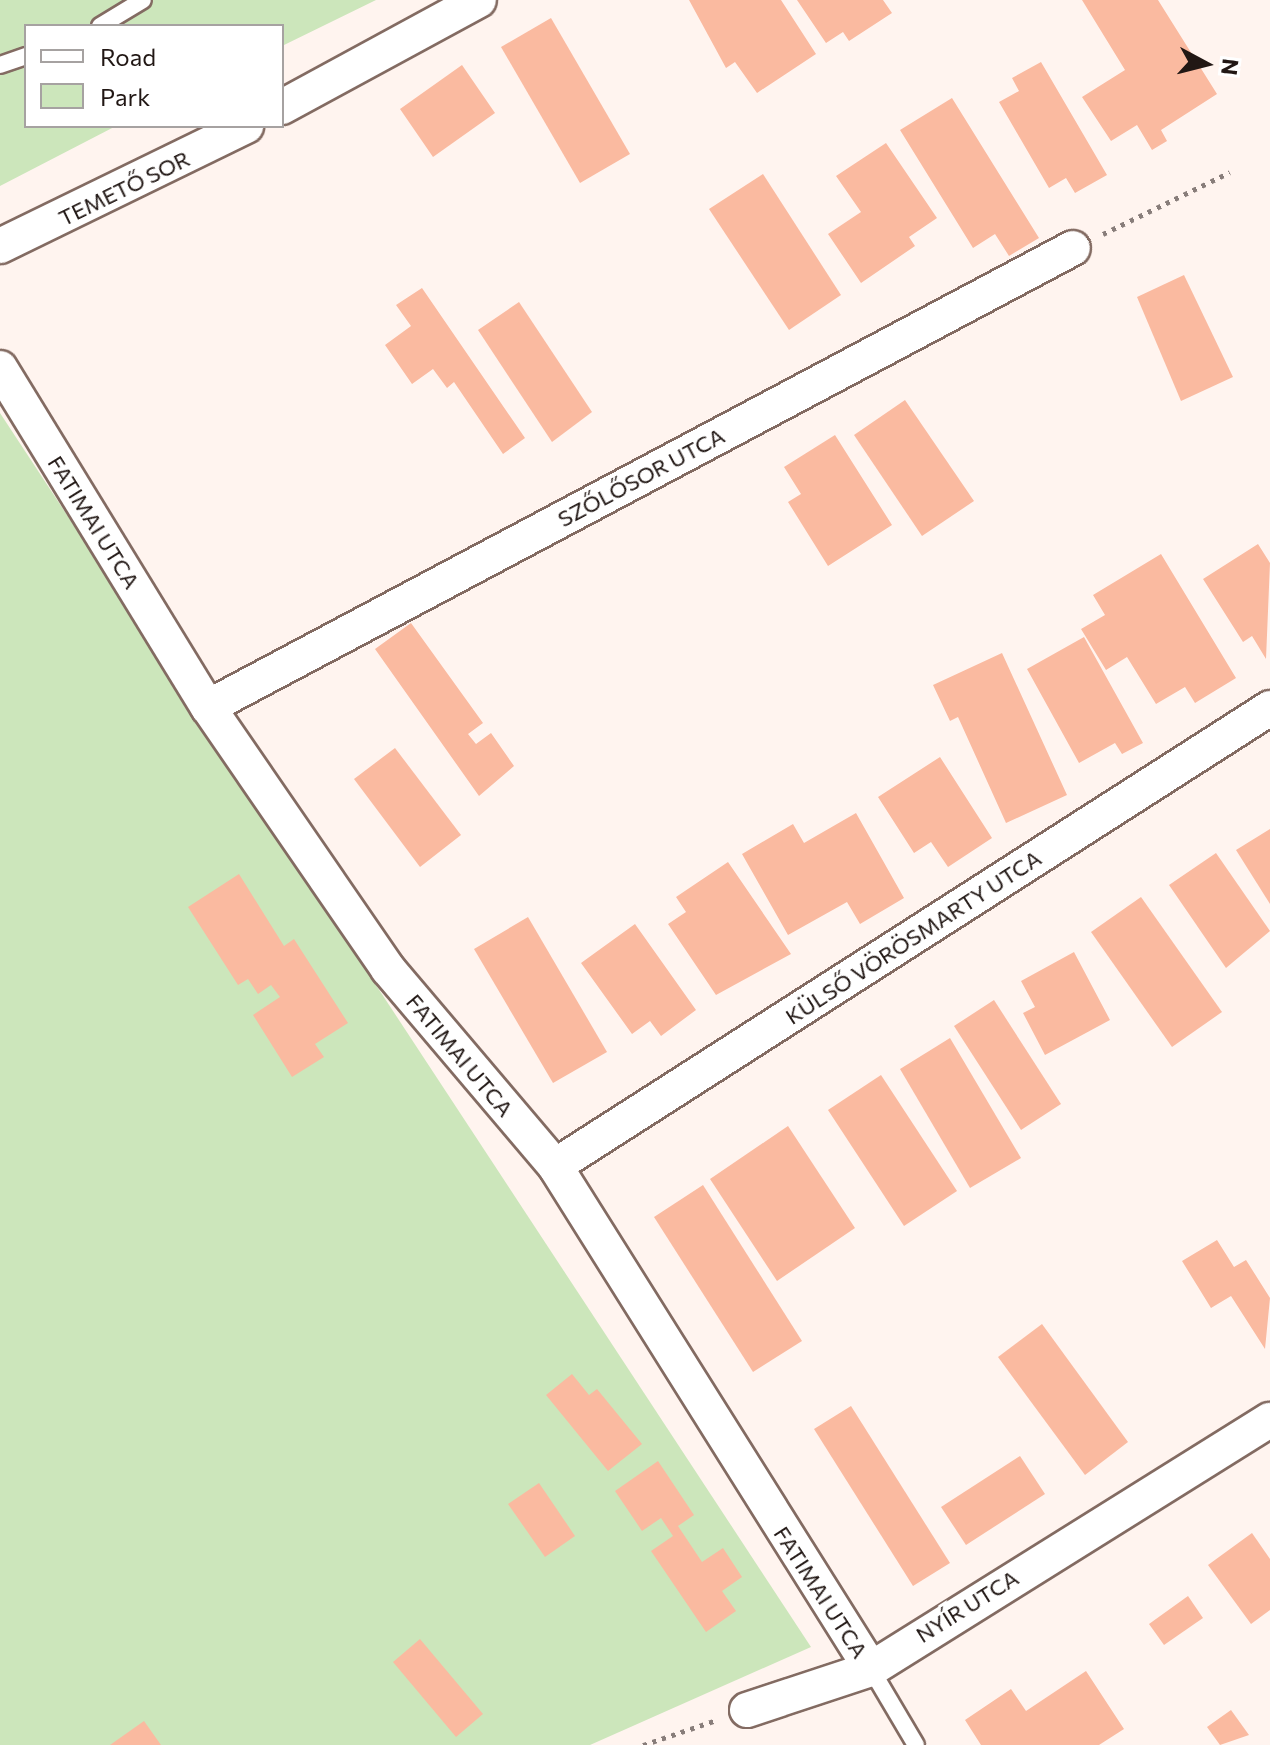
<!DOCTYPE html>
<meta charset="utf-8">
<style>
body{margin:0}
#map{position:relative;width:1270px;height:1745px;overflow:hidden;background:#fff4ef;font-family:Commissioner,sans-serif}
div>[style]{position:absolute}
.green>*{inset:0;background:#cce6bb}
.building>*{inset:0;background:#fabaa0}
.path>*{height:5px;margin-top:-2.5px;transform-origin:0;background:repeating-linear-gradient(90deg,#887d7a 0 4px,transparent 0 10px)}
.roads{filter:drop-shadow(2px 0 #836b62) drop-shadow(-2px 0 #836b62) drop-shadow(0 2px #836b62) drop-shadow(0 -2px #836b62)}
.service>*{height:16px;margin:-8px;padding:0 8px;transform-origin:8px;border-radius:8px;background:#fff}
.minor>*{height:34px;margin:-17px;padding:0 17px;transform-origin:17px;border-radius:17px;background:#fff}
span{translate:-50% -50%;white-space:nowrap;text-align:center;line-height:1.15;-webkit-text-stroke:6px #fff;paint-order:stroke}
.street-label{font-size:22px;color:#211714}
.legend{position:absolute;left:24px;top:24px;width:260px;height:104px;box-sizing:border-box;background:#fff;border:2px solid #a6a2a1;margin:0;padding:10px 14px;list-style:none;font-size:24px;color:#211714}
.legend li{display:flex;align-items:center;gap:16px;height:40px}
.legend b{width:40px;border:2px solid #a6a2a1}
.north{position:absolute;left:1166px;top:24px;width:80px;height:80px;-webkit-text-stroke:6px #fff;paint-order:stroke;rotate:97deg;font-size:22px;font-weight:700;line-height:32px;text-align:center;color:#211714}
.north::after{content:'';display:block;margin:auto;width:28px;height:36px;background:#211714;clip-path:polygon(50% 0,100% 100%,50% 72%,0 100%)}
</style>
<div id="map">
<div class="green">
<i style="clip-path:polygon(0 0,376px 0,282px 46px,282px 26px,26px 26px,26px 126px,116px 126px,0 186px)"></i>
<i style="clip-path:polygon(0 413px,811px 1647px,590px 1745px,0 1745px)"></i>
</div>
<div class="building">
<i style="clip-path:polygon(689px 0,781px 0,816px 54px,757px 93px,735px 62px,726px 68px)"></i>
<i style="clip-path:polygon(797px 0,883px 0,892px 13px,849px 41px,843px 32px,826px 43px)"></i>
<i style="clip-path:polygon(1082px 0,1158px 0,1217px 94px,1161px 130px,1167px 141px,1152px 150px,1137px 125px,1111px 141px,1082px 97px,1125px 70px)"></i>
<i style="clip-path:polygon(551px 18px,630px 154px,580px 183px,501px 47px)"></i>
<i style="clip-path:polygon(1041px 62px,1107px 175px,1075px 193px,1066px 178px,1049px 188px,999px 102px,1019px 91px,1012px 78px)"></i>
<i style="clip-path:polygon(462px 65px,495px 113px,433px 157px,400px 109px)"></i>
<i style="clip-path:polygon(952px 98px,1039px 238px,1009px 256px,995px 234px,973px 248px,900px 130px)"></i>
<i style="clip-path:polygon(886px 143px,937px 218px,909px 237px,915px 246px,861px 283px,828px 234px,861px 212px,836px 176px)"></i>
<i style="clip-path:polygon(763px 174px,841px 295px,789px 330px,709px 209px)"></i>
<i style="clip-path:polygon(1184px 275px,1233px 377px,1181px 401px,1137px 297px)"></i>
<i style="clip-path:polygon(422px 288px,525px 438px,503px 454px,454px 382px,447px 388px,433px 369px,412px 384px,385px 345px,411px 326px,396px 305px)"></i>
<i style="clip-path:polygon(519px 302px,592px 412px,552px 442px,478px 330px)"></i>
<i style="clip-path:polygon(905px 400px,974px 501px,922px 536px,854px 435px)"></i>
<i style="clip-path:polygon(835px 435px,892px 525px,828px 566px,788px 502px,801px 494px,784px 467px)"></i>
<i style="clip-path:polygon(1258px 544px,1270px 563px,1266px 659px,1252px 636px,1243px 642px,1203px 579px)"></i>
<i style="clip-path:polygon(1161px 554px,1236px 678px,1195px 703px,1185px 687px,1156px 704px,1127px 657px,1106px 670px,1081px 629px,1105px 615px,1093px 595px)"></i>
<i style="clip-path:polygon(411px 623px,483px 723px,468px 734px,476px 744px,491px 733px,514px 766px,479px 796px,375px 649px)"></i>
<i style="clip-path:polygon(1084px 637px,1143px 743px,1122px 754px,1115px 743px,1079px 763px,1027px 669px)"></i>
<i style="clip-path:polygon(1002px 653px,1067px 795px,1006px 823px,958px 717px,950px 721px,933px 685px)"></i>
<i style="clip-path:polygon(395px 748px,461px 835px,420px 867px,354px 779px)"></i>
<i style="clip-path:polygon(940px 757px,992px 838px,948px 867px,931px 842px,914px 853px,878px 797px)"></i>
<i style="clip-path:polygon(856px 813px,904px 898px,860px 924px,847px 902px,788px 935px,742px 854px,793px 824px,804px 843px)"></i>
<i style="clip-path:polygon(1270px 829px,1270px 904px,1236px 850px)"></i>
<i style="clip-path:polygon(1216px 853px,1270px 931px,1226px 968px,1169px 885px)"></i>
<i style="clip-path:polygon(728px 862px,791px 954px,716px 995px,668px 924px,686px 912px,676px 897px)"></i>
<i style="clip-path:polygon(239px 874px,284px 946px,294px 939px,348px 1023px,315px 1044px,324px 1057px,292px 1077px,253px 1015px,280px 997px,271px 985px,258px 994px,248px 979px,238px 985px,188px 907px)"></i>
<i style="clip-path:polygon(1141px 897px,1222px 1012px,1172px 1047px,1091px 932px)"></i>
<i style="clip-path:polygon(528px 917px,607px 1052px,553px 1083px,474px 949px)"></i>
<i style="clip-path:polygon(635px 924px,696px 1010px,661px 1036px,650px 1021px,632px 1034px,581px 963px)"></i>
<i style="clip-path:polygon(1074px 952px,1110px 1020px,1045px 1055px,1023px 1013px,1035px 1007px,1021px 981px)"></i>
<i style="clip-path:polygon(994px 1000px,1061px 1104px,1021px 1130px,954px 1026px)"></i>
<i style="clip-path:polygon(950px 1038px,1021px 1158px,970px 1188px,900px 1069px)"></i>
<i style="clip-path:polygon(881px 1075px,957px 1191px,904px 1226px,828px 1110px)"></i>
<i style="clip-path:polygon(788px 1126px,855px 1228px,777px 1281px,710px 1179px)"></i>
<i style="clip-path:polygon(703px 1185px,802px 1341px,753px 1372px,654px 1217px)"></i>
<i style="clip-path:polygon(1217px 1240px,1234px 1267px,1246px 1260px,1270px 1298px,1265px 1349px,1231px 1296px,1211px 1308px,1182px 1261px)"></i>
<i style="clip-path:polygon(1042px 1324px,1128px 1442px,1085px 1475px,998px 1357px)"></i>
<i style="clip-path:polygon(572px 1374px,589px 1395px,597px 1389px,642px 1444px,608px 1471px,546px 1395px)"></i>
<i style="clip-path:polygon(851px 1406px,950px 1563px,913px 1586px,814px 1429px)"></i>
<i style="clip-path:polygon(1020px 1456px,1045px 1494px,966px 1545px,941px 1507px)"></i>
<i style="clip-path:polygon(658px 1461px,694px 1515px,678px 1526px,702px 1562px,723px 1548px,742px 1577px,722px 1591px,736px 1611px,706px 1632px,651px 1551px,673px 1536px,661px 1518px,642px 1531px,615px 1491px)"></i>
<i style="clip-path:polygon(539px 1483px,575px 1536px,545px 1557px,508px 1504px)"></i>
<i style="clip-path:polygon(1252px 1533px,1270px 1559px,1270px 1610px,1251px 1624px,1208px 1565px)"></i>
<i style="clip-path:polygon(1188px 1596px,1203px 1618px,1164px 1645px,1149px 1624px)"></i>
<i style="clip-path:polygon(420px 1639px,483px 1714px,456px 1737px,393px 1662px)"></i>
<i style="clip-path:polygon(1086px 1671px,1124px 1729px,1099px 1745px,981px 1745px,965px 1720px,1011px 1689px,1026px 1711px)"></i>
<i style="clip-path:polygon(1231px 1710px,1249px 1735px,1220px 1745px,1207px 1727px)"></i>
<i style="clip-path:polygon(144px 1721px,161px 1745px,110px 1745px)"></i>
</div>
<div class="path">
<i style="left:1103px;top:234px;width:141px;rotate:-26deg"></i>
<i style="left:643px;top:1745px;width:75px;rotate:-18.7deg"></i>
</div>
<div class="roads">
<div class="service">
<i style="left:100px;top:26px;width:50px;rotate:-31.2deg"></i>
<i style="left:0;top:65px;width:28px;rotate:-19deg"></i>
<i style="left:871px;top:1669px;width:88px;rotate:59.4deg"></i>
</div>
<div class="minor">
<i style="left:282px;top:107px;width:224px;rotate:-28.5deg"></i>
<i style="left:0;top:246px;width:274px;rotate:-26deg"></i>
<i style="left:0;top:368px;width:398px;rotate:58.5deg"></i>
<i style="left:208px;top:707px;width:318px;rotate:55.5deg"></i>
<i style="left:388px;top:969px;width:258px;rotate:49.7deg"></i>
<i style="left:555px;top:1166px;width:594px;rotate:57.86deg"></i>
<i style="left:208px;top:707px;width:979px;rotate:-27.95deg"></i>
<i style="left:555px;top:1166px;width:849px;rotate:-32.64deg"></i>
<i style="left:747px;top:1710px;width:131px;rotate:-18.3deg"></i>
<i style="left:871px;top:1669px;width:470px;rotate:-32deg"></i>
</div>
</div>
<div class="street-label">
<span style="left:124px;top:188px;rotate:-26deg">TEMETŐ SOR</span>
<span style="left:641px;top:477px;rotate:-28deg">SZŐLŐSOR UTCA</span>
<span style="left:94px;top:522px;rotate:58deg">FATIMAI UTCA</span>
<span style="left:913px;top:937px;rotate:-33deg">KÜLSŐ VÖRÖSMARTY UTCA</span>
<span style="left:460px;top:1055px;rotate:50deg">FATIMAI UTCA</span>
<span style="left:821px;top:1592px;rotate:57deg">FATIMAI UTCA</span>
<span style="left:967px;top:1606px;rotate:-32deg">NYÍR UTCA</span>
</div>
<ul class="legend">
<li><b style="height:10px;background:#fff"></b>Road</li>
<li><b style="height:22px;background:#cce6bb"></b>Park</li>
</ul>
<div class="north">N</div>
</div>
